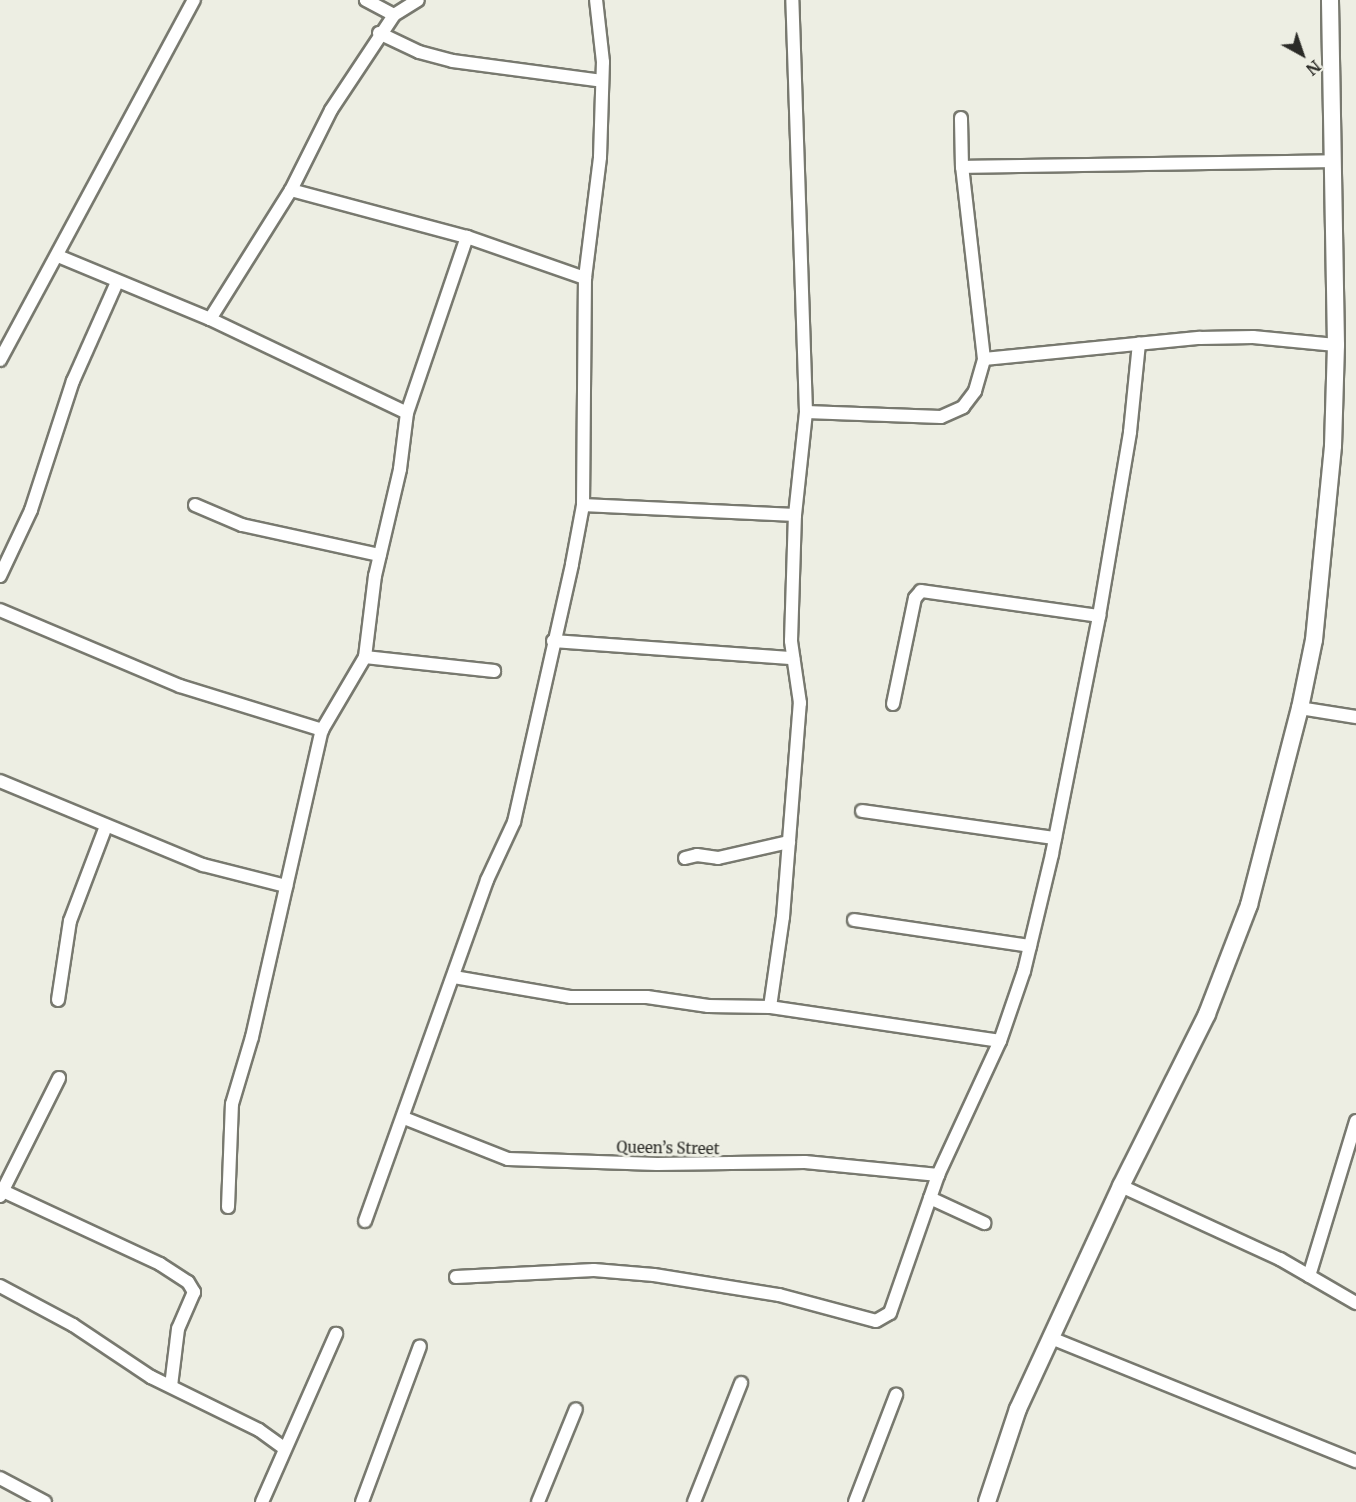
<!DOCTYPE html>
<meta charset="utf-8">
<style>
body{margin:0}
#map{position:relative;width:1356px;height:1502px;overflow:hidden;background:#edeee3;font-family:Merriweather,serif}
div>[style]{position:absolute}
.roads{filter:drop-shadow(2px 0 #78796f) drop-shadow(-2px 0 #78796f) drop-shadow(0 2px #78796f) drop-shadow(0 -2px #78796f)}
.minor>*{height:12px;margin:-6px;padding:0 6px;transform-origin:6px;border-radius:6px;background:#fff}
.tertiary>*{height:16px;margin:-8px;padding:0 8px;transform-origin:8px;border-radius:8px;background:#fff}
span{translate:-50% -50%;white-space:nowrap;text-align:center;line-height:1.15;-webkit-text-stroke:6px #edeee3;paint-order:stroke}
.street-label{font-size:15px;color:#2b2b27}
.north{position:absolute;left:1272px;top:24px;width:60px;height:60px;-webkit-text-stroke:4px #edeee3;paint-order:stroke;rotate:140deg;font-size:16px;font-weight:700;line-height:24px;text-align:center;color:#2b2b27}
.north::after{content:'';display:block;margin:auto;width:21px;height:27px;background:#2b2b27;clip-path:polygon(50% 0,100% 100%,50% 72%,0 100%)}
</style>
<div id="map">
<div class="roads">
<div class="minor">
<i style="left:394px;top:15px;width:28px;rotate:-32deg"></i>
<i style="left:379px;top:33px;width:44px;rotate:25.4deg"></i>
<i style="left:419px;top:52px;width:35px;rotate:15deg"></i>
<i style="left:453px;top:61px;width:150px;rotate:7.6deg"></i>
<i style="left:962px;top:167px;width:368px;rotate:-0.9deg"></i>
<i style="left:291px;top:190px;width:182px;rotate:15deg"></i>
<i style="left:467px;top:237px;width:125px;rotate:19.2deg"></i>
<i style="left:58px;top:256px;width:165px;rotate:22.5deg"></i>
<i style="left:210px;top:319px;width:152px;rotate:-57.9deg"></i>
<i style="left:291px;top:190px;width:89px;rotate:-63.4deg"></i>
<i style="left:331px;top:110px;width:114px;rotate:-56.4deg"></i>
<i style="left:394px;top:15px;width:32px;rotate:-152deg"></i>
<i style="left:210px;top:319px;width:218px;rotate:25.5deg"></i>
<i style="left:984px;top:359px;width:217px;rotate:-5.6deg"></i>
<i style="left:1200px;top:338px;width:53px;rotate:-1.1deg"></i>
<i style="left:1253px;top:337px;width:83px;rotate:5.5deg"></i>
<i style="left:0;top:360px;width:409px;rotate:-61.7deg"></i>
<i style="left:806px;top:412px;width:135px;rotate:2.1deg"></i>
<i style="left:941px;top:417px;width:24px;rotate:-24deg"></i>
<i style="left:963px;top:407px;width:20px;rotate:-53deg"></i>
<i style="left:975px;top:391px;width:33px;rotate:-74deg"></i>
<i style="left:984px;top:359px;width:193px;rotate:-96.5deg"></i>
<i style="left:962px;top:167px;width:49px;rotate:-91.2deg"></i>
<i style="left:195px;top:505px;width:51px;rotate:23.1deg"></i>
<i style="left:242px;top:525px;width:141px;rotate:12.3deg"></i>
<i style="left:583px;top:505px;width:212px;rotate:2.7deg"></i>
<i style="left:0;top:576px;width:73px;rotate:-64.8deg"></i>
<i style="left:31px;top:510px;width:136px;rotate:-72deg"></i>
<i style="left:73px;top:381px;width:108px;rotate:-66deg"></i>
<i style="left:0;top:610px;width:195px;rotate:22.9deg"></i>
<i style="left:180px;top:686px;width:149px;rotate:17.2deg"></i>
<i style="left:553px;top:641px;width:241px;rotate:4.1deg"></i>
<i style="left:365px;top:657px;width:130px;rotate:6.2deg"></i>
<i style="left:893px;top:704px;width:108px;rotate:-78.3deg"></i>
<i style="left:915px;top:598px;width:9px;rotate:-49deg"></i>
<i style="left:921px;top:591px;width:180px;rotate:8deg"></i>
<i style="left:1300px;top:708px;width:57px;rotate:9.1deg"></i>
<i style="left:0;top:781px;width:220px;rotate:22.5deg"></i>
<i style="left:203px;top:865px;width:86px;rotate:14.2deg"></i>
<i style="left:862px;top:811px;width:195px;rotate:8deg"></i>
<i style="left:685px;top:858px;width:12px;rotate:-14deg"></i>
<i style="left:697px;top:855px;width:21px;rotate:8deg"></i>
<i style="left:718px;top:858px;width:73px;rotate:-12.7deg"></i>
<i style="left:854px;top:920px;width:178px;rotate:8.4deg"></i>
<i style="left:454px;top:977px;width:119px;rotate:9.7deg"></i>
<i style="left:571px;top:997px;width:76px"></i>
<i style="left:647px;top:997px;width:62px;rotate:8.4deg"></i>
<i style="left:708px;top:1006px;width:62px;rotate:0.9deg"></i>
<i style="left:770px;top:1007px;width:232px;rotate:8.4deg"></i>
<i style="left:58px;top:1000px;width:80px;rotate:-81.4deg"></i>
<i style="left:70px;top:921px;width:102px;rotate:-69.2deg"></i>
<i style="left:770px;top:1007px;width:91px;rotate:-81.8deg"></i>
<i style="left:783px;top:917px;width:215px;rotate:-85.5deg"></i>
<i style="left:800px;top:703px;width:63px;rotate:-98.3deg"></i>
<i style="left:791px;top:641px;width:126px;rotate:-88.2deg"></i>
<i style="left:795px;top:515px;width:104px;rotate:-83.9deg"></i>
<i style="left:806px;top:412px;width:412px;rotate:-91.9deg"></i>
<i style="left:404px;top:1118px;width:112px;rotate:21.5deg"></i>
<i style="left:508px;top:1159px;width:149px;rotate:1.9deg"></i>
<i style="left:657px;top:1164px;width:148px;rotate:-0.8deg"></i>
<i style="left:805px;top:1162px;width:134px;rotate:5.6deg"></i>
<i style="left:1121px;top:1186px;width:175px;rotate:24.7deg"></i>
<i style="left:1280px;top:1259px;width:88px;rotate:30.1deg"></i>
<i style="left:3px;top:1191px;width:173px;rotate:24.9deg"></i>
<i style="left:160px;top:1264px;width:33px;rotate:33deg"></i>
<i style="left:188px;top:1282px;width:12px;rotate:59deg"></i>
<i style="left:194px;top:1292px;width:40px;rotate:113.4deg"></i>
<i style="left:178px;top:1329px;width:57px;rotate:97deg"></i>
<i style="left:0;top:1196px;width:132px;rotate:-63.4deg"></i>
<i style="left:930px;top:1198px;width:60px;rotate:24.8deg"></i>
<i style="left:228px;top:1207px;width:103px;rotate:-87.8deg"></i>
<i style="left:232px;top:1104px;width:70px;rotate:-73.4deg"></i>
<i style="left:252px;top:1037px;width:315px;rotate:-77.2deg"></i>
<i style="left:322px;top:730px;width:85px;rotate:-59.5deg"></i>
<i style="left:365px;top:657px;width:82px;rotate:-83deg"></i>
<i style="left:375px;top:576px;width:110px;rotate:-76.8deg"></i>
<i style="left:400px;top:469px;width:56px;rotate:-82.9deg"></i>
<i style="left:407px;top:413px;width:186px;rotate:-71.2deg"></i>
<i style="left:365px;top:1221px;width:362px;rotate:-70.3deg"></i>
<i style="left:487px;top:880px;width:64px;rotate:-65deg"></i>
<i style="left:514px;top:822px;width:264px;rotate:-77.3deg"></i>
<i style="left:572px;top:564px;width:60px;rotate:-79.4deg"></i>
<i style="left:583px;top:505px;width:227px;rotate:-89.5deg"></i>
<i style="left:585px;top:278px;width:122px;rotate:-82.9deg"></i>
<i style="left:600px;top:157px;width:95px;rotate:-88.2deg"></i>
<i style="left:603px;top:62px;width:62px;rotate:-96.4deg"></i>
<i style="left:1309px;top:1276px;width:162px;rotate:-73.1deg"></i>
<i style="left:456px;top:1277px;width:138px;rotate:-2.9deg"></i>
<i style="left:594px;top:1270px;width:60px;rotate:4.8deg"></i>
<i style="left:654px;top:1275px;width:127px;rotate:9.1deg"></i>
<i style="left:779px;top:1295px;width:100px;rotate:15deg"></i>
<i style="left:876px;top:1321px;width:16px;rotate:-30deg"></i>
<i style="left:890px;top:1313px;width:146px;rotate:-70.8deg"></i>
<i style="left:938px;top:1175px;width:148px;rotate:-65.2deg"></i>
<i style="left:1000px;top:1041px;width:74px;rotate:-71.1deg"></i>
<i style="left:1024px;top:971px;width:120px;rotate:-76.5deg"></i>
<i style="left:1052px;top:854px;width:243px;rotate:-78.8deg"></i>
<i style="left:1099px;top:616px;width:187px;rotate:-80.4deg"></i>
<i style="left:1130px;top:432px;width:89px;rotate:-84.2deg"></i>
<i style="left:0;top:1286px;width:83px;rotate:28.1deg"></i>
<i style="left:73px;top:1325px;width:94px;rotate:33.7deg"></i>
<i style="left:151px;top:1377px;width:120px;rotate:26.1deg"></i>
<i style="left:259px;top:1430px;width:31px;rotate:36deg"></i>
<i style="left:1051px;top:1338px;width:329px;rotate:22deg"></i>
<i style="left:0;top:1478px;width:51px;rotate:28.1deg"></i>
<i style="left:262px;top:1502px;width:184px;rotate:-66.2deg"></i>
<i style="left:362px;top:1502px;width:166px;rotate:-69.6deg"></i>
<i style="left:538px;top:1502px;width:100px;rotate:-67.8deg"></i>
<i style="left:694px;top:1502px;width:128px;rotate:-68.4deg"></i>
<i style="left:855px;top:1502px;width:115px;rotate:-69deg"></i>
</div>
<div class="tertiary">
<i style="left:987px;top:1502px;width:98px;rotate:-71.6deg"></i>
<i style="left:1018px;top:1409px;width:246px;rotate:-65.2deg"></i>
<i style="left:1121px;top:1186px;width:192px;rotate:-63.4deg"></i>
<i style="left:1207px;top:1014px;width:117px;rotate:-68.9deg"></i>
<i style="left:1249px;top:905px;width:203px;rotate:-75.5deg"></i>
<i style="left:1300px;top:708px;width:69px;rotate:-78.4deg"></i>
<i style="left:1314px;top:640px;width:195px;rotate:-84.4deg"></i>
<i style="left:1333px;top:446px;width:101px;rotate:-88.3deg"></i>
<i style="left:1336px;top:345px;width:345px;rotate:-91deg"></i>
</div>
</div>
<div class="street-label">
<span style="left:668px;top:1148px;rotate:1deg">Queen’s Street</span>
</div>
<div class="north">N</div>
</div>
